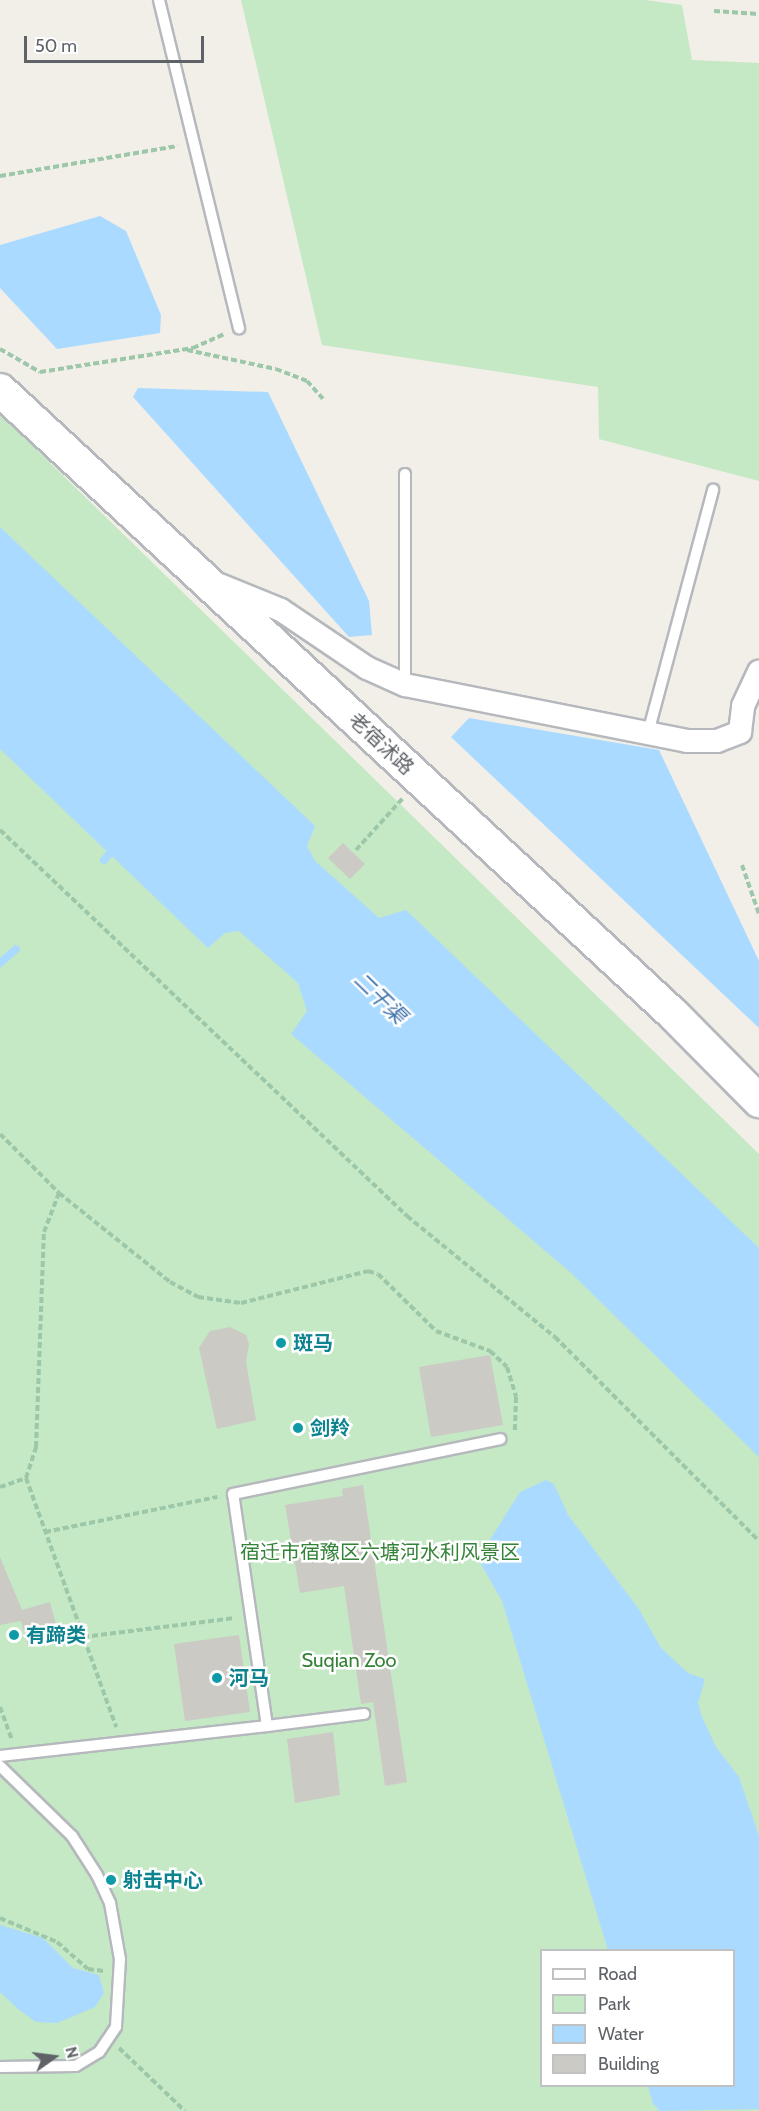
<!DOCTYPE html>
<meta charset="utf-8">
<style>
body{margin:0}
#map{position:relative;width:759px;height:2111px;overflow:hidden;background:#f1efe8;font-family:Cabin,"Noto Sans SC",sans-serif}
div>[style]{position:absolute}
.green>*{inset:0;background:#c5e8c5}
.water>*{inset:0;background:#aadaff}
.stream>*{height:8px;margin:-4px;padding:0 4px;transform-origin:4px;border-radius:4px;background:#aadaff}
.building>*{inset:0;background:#cccac5}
.path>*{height:4px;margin-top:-2px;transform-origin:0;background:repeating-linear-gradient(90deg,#9cc7a9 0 6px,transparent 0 9px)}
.roads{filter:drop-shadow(2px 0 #b5b8bc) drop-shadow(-2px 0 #b5b8bc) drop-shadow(0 2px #b5b8bc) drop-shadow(0 -2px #b5b8bc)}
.service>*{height:10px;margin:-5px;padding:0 5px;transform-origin:5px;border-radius:5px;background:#fff}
.minor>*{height:22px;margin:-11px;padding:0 11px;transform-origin:11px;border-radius:11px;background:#fff}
.secondary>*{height:32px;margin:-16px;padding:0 16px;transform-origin:16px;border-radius:16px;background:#fff}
.dots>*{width:16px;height:16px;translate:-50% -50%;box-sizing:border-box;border:3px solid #fff;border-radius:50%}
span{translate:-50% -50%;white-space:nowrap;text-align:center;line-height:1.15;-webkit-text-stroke:5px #fff;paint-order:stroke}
.street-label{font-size:20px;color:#5f6368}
.culture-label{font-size:20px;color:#0d838f;font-weight:700}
.left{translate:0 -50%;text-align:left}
.park-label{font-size:20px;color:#348238}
.water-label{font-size:21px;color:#4174aa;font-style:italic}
.legend{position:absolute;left:540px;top:1949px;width:195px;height:138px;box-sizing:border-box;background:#fff;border:2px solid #bfc1c3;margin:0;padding:8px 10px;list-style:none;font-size:18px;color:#5f6368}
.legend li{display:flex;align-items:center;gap:12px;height:30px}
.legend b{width:30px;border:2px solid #bfc1c3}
.north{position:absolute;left:24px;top:2027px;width:60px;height:60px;-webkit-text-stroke:4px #fff;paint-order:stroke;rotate:76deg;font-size:16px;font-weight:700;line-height:24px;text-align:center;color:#5f6368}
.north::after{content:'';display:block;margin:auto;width:21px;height:27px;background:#5f6368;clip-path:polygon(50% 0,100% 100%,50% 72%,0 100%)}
.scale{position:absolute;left:24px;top:36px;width:180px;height:27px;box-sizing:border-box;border:3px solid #5f6368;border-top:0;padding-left:8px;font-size:18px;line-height:21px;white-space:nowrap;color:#5f6368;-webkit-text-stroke:4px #fff;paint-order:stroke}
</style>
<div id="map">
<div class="green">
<i style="clip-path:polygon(241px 0,645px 0,682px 5px,692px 60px,759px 63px,759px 481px,599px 439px,598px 387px,322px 345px)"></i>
<i style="clip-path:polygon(evenodd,0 414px,759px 1154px,759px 2111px,0 2111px,0 414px,542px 1950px,734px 1950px,734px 2086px,542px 2086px,542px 1950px)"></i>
</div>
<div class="water">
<i style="clip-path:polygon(100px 216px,126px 231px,161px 315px,160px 333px,57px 349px,0 288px,0 245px)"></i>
<i style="clip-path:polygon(138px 388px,268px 392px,369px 601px,372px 635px,349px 637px,133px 397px)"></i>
<i style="clip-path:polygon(0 527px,315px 826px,307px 846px,315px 861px,379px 918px,406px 910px,759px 1248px,759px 1457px,570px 1272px,291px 1034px,307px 1011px,298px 983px,239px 931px,225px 933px,208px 948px,0 749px)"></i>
<i style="clip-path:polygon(469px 718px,659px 750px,759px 961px,759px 1028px,451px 737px)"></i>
<i style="clip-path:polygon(546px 1480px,554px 1484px,568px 1515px,638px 1608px,661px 1648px,688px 1673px,705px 1679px,698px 1703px,702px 1717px,716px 1747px,739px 1777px,759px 1836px,759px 2109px,660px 2111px,653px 2104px,648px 2086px,734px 2086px,734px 1950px,608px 1950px,502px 1601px,478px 1559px,520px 1492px)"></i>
<i style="clip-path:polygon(0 1925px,43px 1938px,73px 1968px,99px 1975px,104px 1993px,95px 2007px,57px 2023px,36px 2022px,18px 2009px,0 1992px)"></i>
</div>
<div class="stream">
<i style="left:104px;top:860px;width:20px;rotate:-49deg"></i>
<i style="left:0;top:963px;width:21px;rotate:-41deg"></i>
</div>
<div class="building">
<i style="clip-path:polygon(343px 843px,365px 864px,350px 879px,328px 858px)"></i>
<i style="clip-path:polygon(230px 1327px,246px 1335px,249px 1344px,246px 1362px,256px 1420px,217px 1429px,199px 1348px,210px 1331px)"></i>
<i style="clip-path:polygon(490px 1355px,503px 1425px,431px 1437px,419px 1367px)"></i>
<i style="clip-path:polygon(363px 1485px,407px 1782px,385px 1786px,373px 1702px,361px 1704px,344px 1586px,300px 1593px,285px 1505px,343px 1496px,342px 1489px)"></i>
<i style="clip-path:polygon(0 1557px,22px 1610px,50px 1602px,60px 1640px,28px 1646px,21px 1621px,0 1625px)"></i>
<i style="clip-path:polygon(239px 1635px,250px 1712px,185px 1721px,174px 1644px)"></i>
<i style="clip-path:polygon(333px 1732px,340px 1795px,295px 1803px,287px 1739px)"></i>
</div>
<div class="path">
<i style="left:714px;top:11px;width:45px;rotate:3.8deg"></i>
<i style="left:0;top:176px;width:180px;rotate:-9.6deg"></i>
<i style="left:0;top:349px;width:46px;rotate:29.9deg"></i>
<i style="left:40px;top:372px;width:155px;rotate:-8.9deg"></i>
<i style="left:193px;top:348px;width:34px;rotate:-24deg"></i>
<i style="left:187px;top:350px;width:91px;rotate:12.1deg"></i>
<i style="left:276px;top:369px;width:33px;rotate:21deg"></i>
<i style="left:307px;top:381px;width:27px;rotate:48deg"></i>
<i style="left:0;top:830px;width:561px;rotate:43.48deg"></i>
<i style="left:407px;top:1216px;width:191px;rotate:39.3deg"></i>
<i style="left:555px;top:1337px;width:288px;rotate:45deg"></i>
<i style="left:356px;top:850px;width:70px;rotate:-47.9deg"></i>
<i style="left:742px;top:865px;width:52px;rotate:70.9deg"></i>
<i style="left:0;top:1134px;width:83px;rotate:45deg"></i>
<i style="left:59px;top:1193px;width:142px;rotate:38.7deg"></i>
<i style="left:170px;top:1282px;width:32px;rotate:28deg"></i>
<i style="left:198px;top:1297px;width:43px;rotate:7.9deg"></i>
<i style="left:241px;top:1303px;width:131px;rotate:-14.1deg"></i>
<i style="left:368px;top:1271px;width:10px;rotate:17deg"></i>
<i style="left:378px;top:1274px;width:81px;rotate:44.5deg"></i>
<i style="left:436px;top:1331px;width:58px;rotate:20.3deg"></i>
<i style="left:490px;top:1351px;width:23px;rotate:43deg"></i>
<i style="left:507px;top:1367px;width:31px;rotate:73deg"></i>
<i style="left:516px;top:1397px;width:34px;rotate:92deg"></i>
<i style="left:26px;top:1478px;width:33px;rotate:-72deg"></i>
<i style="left:36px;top:1447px;width:215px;rotate:-87.9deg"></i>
<i style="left:44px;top:1232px;width:42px;rotate:-69deg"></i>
<i style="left:0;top:1487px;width:28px;rotate:-19deg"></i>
<i style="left:26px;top:1478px;width:265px;rotate:70.1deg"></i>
<i style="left:45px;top:1532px;width:176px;rotate:-11.5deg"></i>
<i style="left:83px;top:1637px;width:153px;rotate:-7.1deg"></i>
<i style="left:0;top:1707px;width:35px;rotate:70deg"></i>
<i style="left:0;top:1918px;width:62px;rotate:22.8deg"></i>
<i style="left:57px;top:1942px;width:41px;rotate:41.1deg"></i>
<i style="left:88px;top:1969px;width:16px;rotate:7deg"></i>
<i style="left:119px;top:2048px;width:91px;rotate:43.7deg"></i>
</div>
<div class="roads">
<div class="service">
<i style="left:159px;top:0;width:338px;rotate:76.3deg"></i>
<i style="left:405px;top:685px;width:211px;rotate:-90deg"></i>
<i style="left:648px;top:733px;width:252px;rotate:-75deg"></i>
<i style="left:267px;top:1726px;width:98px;rotate:-7.1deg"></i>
<i style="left:0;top:1756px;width:269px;rotate:-6.4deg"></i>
<i style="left:267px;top:1726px;width:234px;rotate:-98.3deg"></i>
<i style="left:233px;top:1494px;width:273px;rotate:-11.6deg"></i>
<i style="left:0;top:1766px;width:100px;rotate:44.2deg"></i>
<i style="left:72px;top:1836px;width:46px;rotate:57.3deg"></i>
<i style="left:97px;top:1875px;width:31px;rotate:65deg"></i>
<i style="left:110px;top:1903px;width:57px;rotate:79.9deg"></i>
<i style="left:120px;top:1959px;width:68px;rotate:93.4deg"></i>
<i style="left:116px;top:2027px;width:30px;rotate:124deg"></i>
<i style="left:99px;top:2052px;width:27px;rotate:149deg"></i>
<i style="left:76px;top:2066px;width:76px;rotate:179.2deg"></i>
</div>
<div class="minor">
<i style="left:217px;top:584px;width:69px;rotate:22.1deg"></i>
<i style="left:281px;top:610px;width:104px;rotate:34deg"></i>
<i style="left:367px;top:668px;width:42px;rotate:24.1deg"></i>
<i style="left:405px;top:685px;width:288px;rotate:11.2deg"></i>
<i style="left:687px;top:741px;width:30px"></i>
<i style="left:717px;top:741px;width:25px;rotate:-21deg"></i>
<i style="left:740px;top:732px;width:26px;rotate:-83deg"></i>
<i style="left:743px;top:706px;width:38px;rotate:-65deg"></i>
</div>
<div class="secondary">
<i style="left:0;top:390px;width:921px;rotate:42.84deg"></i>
<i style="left:675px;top:1016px;width:120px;rotate:45.3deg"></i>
</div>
</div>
<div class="dots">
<i style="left:281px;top:1343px;background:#0f9aa8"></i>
<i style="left:298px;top:1428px;background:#0f9aa8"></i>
<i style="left:14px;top:1635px;background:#0f9aa8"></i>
<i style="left:217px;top:1678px;background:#0f9aa8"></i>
<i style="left:111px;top:1880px;background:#0f9aa8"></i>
</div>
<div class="street-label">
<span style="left:381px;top:744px;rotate:43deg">老宿沭路</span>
</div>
<div class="culture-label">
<span class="left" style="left:293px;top:1343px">斑马</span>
<span class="left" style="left:310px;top:1428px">剑羚</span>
<span class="left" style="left:26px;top:1635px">有蹄类</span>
<span class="left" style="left:229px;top:1678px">河马</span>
<span class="left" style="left:123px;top:1880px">射击中心</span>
</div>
<div class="park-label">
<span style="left:380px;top:1552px">宿迁市宿豫区六塘河水利风景区</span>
<span style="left:349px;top:1660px">Suqian Zoo</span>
</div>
<div class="water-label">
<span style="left:380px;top:998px;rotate:44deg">二干渠</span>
</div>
<ul class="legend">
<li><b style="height:8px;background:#fff"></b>Road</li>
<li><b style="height:16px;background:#c5e8c5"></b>Park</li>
<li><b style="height:16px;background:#aadaff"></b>Water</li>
<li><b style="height:16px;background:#cccac5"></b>Building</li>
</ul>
<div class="north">N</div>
<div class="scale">50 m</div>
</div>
